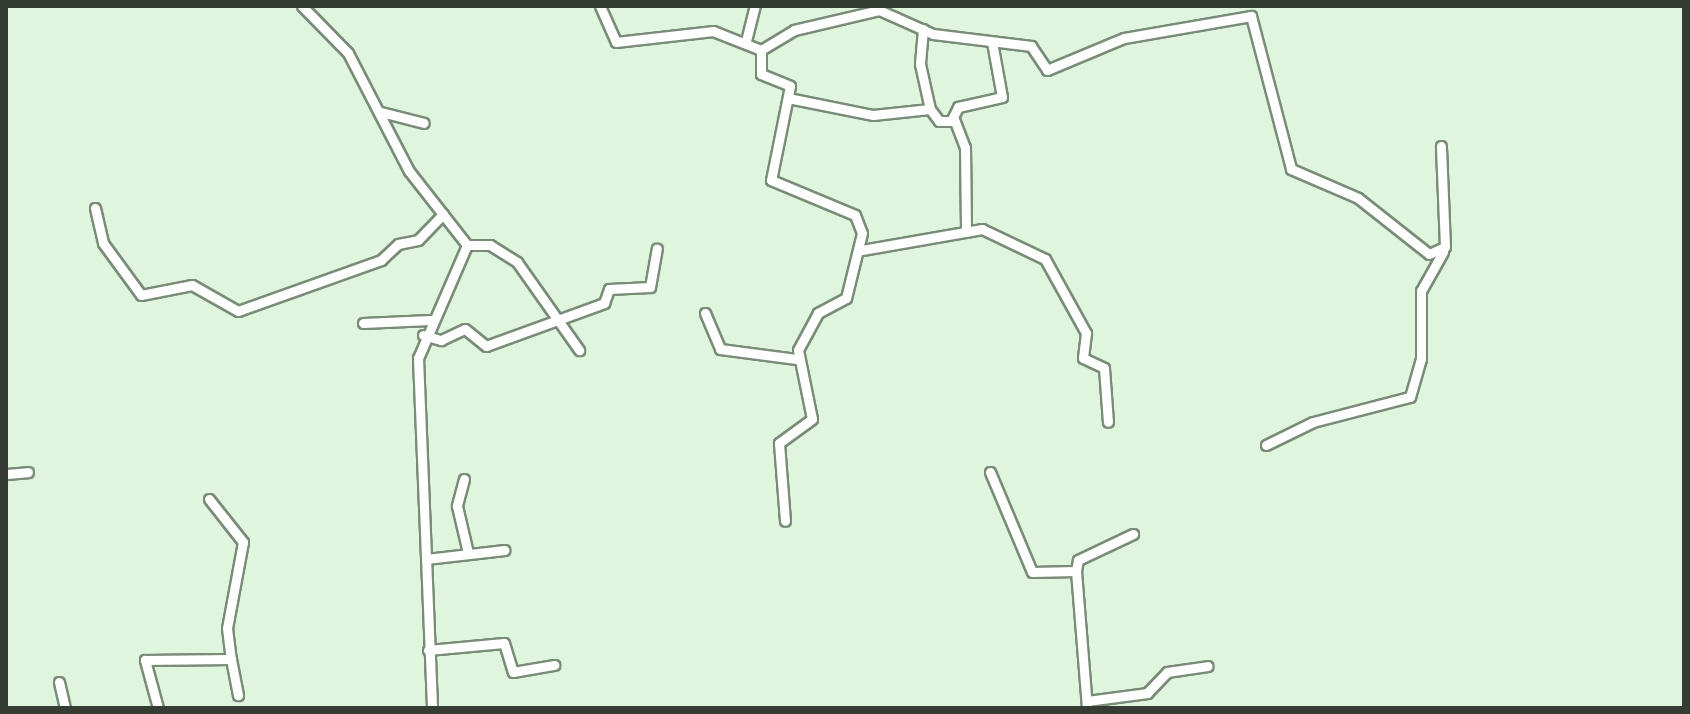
<!DOCTYPE html>
<style>
body{margin:0}
#map{position:relative;width:1690px;height:714px;overflow:hidden;background:#e0f5de;font-family:Manrope,sans-serif}
div>[style]{position:absolute}
.roads{filter:drop-shadow(2px 0 #798c78) drop-shadow(-2px 0 #798c78) drop-shadow(0 2px #798c78) drop-shadow(0 -2px #798c78)}
.minor>*{height:9px;margin:-4.5px;padding:0 4.5px;transform-origin:4.5px;border-radius:4.5px;background:#fff}
span{translate:-50% -50%;white-space:nowrap;text-align:center;line-height:1.15;-webkit-text-stroke:6px #e0f5de;paint-order:stroke}
.frame{position:absolute;inset:0;border:8px solid #343c33;pointer-events:none}
</style>
<div id="map">
<div class="roads">
<div class="minor">
<i style="left:302px;top:6px;width:66px;rotate:45.6deg"></i>
<i style="left:348px;top:53px;width:133px;rotate:62.7deg"></i>
<i style="left:409px;top:171px;width:94px;rotate:51.9deg"></i>
<i style="left:467px;top:245px;width:123px;rotate:113.4deg"></i>
<i style="left:418px;top:358px;width:350px;rotate:87.7deg"></i>
<i style="left:600px;top:6px;width:39px;rotate:66deg"></i>
<i style="left:616px;top:42px;width:98px;rotate:-6.5deg"></i>
<i style="left:713px;top:31px;width:52px;rotate:21.6deg"></i>
<i style="left:761px;top:50px;width:39px;rotate:-31deg"></i>
<i style="left:794px;top:30px;width:87px;rotate:-13.2deg"></i>
<i style="left:879px;top:10px;width:59px;rotate:24deg"></i>
<i style="left:933px;top:34px;width:99px;rotate:7deg"></i>
<i style="left:1031px;top:46px;width:29px;rotate:56deg"></i>
<i style="left:1047px;top:70px;width:83px;rotate:-22.6deg"></i>
<i style="left:1124px;top:38px;width:129px;rotate:-9.8deg"></i>
<i style="left:1251px;top:16px;width:158px;rotate:75.3deg"></i>
<i style="left:1291px;top:169px;width:73px;rotate:23.4deg"></i>
<i style="left:1358px;top:198px;width:90px;rotate:38.3deg"></i>
<i style="left:1429px;top:254px;width:17px;rotate:-24deg"></i>
<i style="left:1445px;top:247px;width:101px;rotate:-92.3deg"></i>
<i style="left:923px;top:29px;width:35px;rotate:95deg"></i>
<i style="left:920px;top:64px;width:46px;rotate:77.5deg"></i>
<i style="left:746px;top:41px;width:36px;rotate:-76deg"></i>
<i style="left:761px;top:50px;width:24px;rotate:90deg"></i>
<i style="left:761px;top:74px;width:31px;rotate:22deg"></i>
<i style="left:790px;top:86px;width:96px;rotate:101.4deg"></i>
<i style="left:771px;top:180px;width:91px;rotate:22.6deg"></i>
<i style="left:855px;top:215px;width:19px;rotate:69deg"></i>
<i style="left:862px;top:233px;width:67px;rotate:103.8deg"></i>
<i style="left:846px;top:298px;width:32px;rotate:152deg"></i>
<i style="left:818px;top:313px;width:42px;rotate:118.4deg"></i>
<i style="left:798px;top:350px;width:70px;rotate:78.5deg"></i>
<i style="left:812px;top:419px;width:41px;rotate:144deg"></i>
<i style="left:779px;top:443px;width:78px;rotate:85.6deg"></i>
<i style="left:788px;top:98px;width:87px;rotate:11.3deg"></i>
<i style="left:873px;top:115px;width:57px;rotate:-6deg"></i>
<i style="left:930px;top:109px;width:15px;rotate:53deg"></i>
<i style="left:939px;top:121px;width:12px"></i>
<i style="left:951px;top:121px;width:16px;rotate:-63deg"></i>
<i style="left:958px;top:107px;width:45px;rotate:-12.8deg"></i>
<i style="left:1002px;top:97px;width:56px;rotate:-100.3deg"></i>
<i style="left:381px;top:112px;width:44px;rotate:14.3deg"></i>
<i style="left:954px;top:119px;width:30px;rotate:69deg"></i>
<i style="left:965px;top:147px;width:85px;rotate:89.3deg"></i>
<i style="left:95px;top:208px;width:36px;rotate:77deg"></i>
<i style="left:103px;top:243px;width:64px;rotate:53.8deg"></i>
<i style="left:141px;top:295px;width:52px;rotate:-11.1deg"></i>
<i style="left:192px;top:285px;width:53px;rotate:29.5deg"></i>
<i style="left:238px;top:311px;width:152px;rotate:-19.6deg"></i>
<i style="left:381px;top:260px;width:23px;rotate:-43deg"></i>
<i style="left:398px;top:244px;width:20px;rotate:-11deg"></i>
<i style="left:418px;top:240px;width:36px;rotate:-46deg"></i>
<i style="left:467px;top:245px;width:23px"></i>
<i style="left:490px;top:245px;width:32px;rotate:32deg"></i>
<i style="left:517px;top:262px;width:108px;rotate:54.8deg"></i>
<i style="left:862px;top:250px;width:122px;rotate:-9.9deg"></i>
<i style="left:982px;top:229px;width:70px;rotate:25.5deg"></i>
<i style="left:1045px;top:259px;width:85px;rotate:61deg"></i>
<i style="left:1086px;top:333px;width:25px;rotate:97deg"></i>
<i style="left:1083px;top:358px;width:23px;rotate:25deg"></i>
<i style="left:1104px;top:368px;width:54px;rotate:85.8deg"></i>
<i style="left:705px;top:313px;width:39px;rotate:67deg"></i>
<i style="left:720px;top:349px;width:77px;rotate:7.5deg"></i>
<i style="left:363px;top:323px;width:67px;rotate:-2.6deg"></i>
<i style="left:423px;top:335px;width:19px;rotate:16deg"></i>
<i style="left:441px;top:340px;width:26px;rotate:-25deg"></i>
<i style="left:465px;top:329px;width:27px;rotate:39deg"></i>
<i style="left:486px;top:346px;width:126px;rotate:-20deg"></i>
<i style="left:604px;top:303px;width:15px;rotate:-70deg"></i>
<i style="left:609px;top:289px;width:41px;rotate:-2.8deg"></i>
<i style="left:650px;top:287px;width:39px;rotate:-80deg"></i>
<i style="left:1266px;top:445px;width:52px;rotate:-26.1deg"></i>
<i style="left:1313px;top:422px;width:100px;rotate:-14.5deg"></i>
<i style="left:1410px;top:397px;width:40px;rotate:-74deg"></i>
<i style="left:1421px;top:359px;width:68px;rotate:-90deg"></i>
<i style="left:1421px;top:291px;width:45px;rotate:-60.6deg"></i>
<i style="left:990px;top:472px;width:108px;rotate:67.2deg"></i>
<i style="left:1032px;top:572px;width:44px;rotate:-1.3deg"></i>
<i style="left:1076px;top:571px;width:137px;rotate:85.4deg"></i>
<i style="left:6px;top:474px;width:22px;rotate:-5deg"></i>
<i style="left:464px;top:479px;width:28px;rotate:105deg"></i>
<i style="left:457px;top:506px;width:48px;rotate:76.8deg"></i>
<i style="left:209px;top:499px;width:55px;rotate:51.7deg"></i>
<i style="left:243px;top:542px;width:87px;rotate:100.5deg"></i>
<i style="left:227px;top:628px;width:31px;rotate:83deg"></i>
<i style="left:426px;top:559px;width:79px;rotate:-6.6deg"></i>
<i style="left:1076px;top:571px;width:11px;rotate:-80deg"></i>
<i style="left:1078px;top:560px;width:61px;rotate:-25.3deg"></i>
<i style="left:428px;top:650px;width:76px;rotate:-5.3deg"></i>
<i style="left:504px;top:643px;width:30px;rotate:73deg"></i>
<i style="left:513px;top:672px;width:42px;rotate:-9.7deg"></i>
<i style="left:59px;top:682px;width:27px;rotate:77deg"></i>
<i style="left:1087px;top:701px;width:61px;rotate:-7.6deg"></i>
<i style="left:1147px;top:693px;width:29px;rotate:-46deg"></i>
<i style="left:1167px;top:672px;width:41px;rotate:-8.3deg"></i>
<i style="left:158px;top:708px;width:50px;rotate:-105.2deg"></i>
<i style="left:145px;top:660px;width:86px;rotate:-0.7deg"></i>
<i style="left:231px;top:659px;width:37px;rotate:79deg"></i>
</div>
</div>
<div class="frame"></div>
</div>
